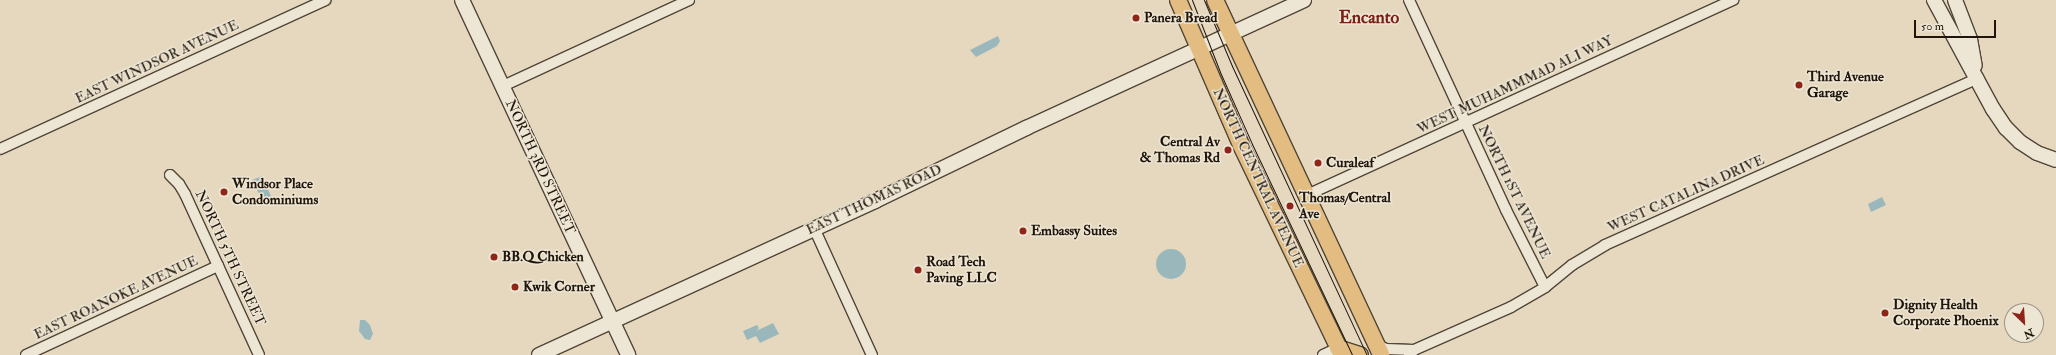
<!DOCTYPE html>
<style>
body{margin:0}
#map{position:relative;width:2056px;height:355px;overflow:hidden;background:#e5d8bf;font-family:"IM FELL Double Pica",serif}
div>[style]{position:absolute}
.water>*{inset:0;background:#9ab8bc}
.round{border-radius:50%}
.roads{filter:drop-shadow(1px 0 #514637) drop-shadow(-1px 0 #514637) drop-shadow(0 1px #514637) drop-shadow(0 -1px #514637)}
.street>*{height:10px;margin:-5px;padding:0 5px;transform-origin:5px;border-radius:5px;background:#eee6d5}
.secondary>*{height:14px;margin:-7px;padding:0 7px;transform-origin:7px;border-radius:7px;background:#eee6d5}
.primary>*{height:16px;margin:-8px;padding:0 8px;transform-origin:8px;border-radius:8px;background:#e2bc80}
.tram>*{height:1px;margin:-0.5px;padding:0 0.5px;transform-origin:0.5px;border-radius:0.5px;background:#20150a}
.dots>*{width:11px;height:11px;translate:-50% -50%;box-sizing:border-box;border:2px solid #eee6d5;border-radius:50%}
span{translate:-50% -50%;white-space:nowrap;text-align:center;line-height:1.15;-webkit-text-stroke:3px #eee6d5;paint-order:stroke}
.poi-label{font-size:14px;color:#20150a;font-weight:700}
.left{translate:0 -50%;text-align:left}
.right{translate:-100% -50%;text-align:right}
.street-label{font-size:14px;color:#20150a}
.district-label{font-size:18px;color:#7a1f14;font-weight:700}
.north{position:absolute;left:2004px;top:303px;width:40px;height:40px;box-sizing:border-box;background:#eee6d5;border:1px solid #9c9284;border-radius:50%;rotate:155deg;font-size:11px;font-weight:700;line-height:16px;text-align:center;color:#20150a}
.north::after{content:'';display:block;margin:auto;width:14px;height:18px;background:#8f2418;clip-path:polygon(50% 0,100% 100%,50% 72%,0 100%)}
.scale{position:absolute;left:1914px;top:20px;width:82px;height:18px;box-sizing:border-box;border:2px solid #20150a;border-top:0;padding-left:5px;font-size:12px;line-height:14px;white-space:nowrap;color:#20150a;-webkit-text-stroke:3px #eee6d5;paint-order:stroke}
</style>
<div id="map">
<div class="water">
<i style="clip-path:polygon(998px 36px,1000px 41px,997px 46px,976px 57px,970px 50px)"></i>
<i style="clip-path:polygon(262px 176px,271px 196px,262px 200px,252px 180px)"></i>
<i style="clip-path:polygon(1882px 197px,1886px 205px,1871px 212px,1868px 204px)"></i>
<i class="round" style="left:1156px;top:249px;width:30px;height:30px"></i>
<i style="clip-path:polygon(360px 320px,365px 320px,370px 325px,373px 334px,370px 340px,365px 339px,359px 331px)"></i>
<i style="clip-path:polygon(773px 323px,779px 334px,760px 343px,756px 336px,747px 340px,743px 331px,757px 325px,759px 328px,756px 331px)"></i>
</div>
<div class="roads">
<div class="street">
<i style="left:1409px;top:0;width:231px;rotate:65.2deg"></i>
<i style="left:1506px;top:210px;width:86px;rotate:63.1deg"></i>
<i style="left:503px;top:86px;width:205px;rotate:-24.8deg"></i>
<i style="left:0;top:149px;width:358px;rotate:-24.6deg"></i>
<i style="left:170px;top:175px;width:13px;rotate:45deg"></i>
<i style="left:179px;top:184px;width:12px;rotate:59deg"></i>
<i style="left:185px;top:194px;width:177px;rotate:65.3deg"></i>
<i style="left:1307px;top:195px;width:469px;rotate:-24.6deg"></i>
<i style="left:814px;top:228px;width:140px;rotate:65.5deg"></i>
<i style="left:1376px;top:344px;width:11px;rotate:27deg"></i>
<i style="left:1386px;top:349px;width:28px;rotate:2deg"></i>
<i style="left:26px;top:355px;width:212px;rotate:-24.9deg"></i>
<i style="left:1323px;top:355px;width:17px;rotate:-25deg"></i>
<i style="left:1409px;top:355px;width:7px;rotate:-45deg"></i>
<i style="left:1414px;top:350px;width:106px;rotate:-23.9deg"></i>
<i style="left:1511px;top:307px;width:39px;rotate:-30deg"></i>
<i style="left:1545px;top:287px;width:35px;rotate:-39deg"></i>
<i style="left:1572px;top:265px;width:39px;rotate:-31deg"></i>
<i style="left:1605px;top:245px;width:409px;rotate:-24.1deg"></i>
</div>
<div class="secondary">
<i style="left:462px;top:0;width:392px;rotate:64.9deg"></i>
<i style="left:1934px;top:0;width:124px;rotate:61.6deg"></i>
<i style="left:1993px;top:109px;width:23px;rotate:56deg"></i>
<i style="left:2006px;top:128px;width:20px;rotate:45deg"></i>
<i style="left:2020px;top:142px;width:20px;rotate:33deg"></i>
<i style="left:2037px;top:153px;width:20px;rotate:20deg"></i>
<i style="left:1955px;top:0;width:42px;rotate:69deg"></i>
<i style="left:1970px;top:39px;width:27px;rotate:80deg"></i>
<i style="left:539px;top:355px;width:370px;rotate:-24.6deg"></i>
<i style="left:875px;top:201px;width:168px;rotate:-25.8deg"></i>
<i style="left:1026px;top:128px;width:306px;rotate:-24.7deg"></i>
</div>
<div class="primary">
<i style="left:1178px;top:0;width:158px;rotate:66.5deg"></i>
<i style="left:1241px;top:145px;width:233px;rotate:64.3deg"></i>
<i style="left:1215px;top:0;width:392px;rotate:64.9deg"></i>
<i style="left:1338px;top:348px;width:23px;rotate:18deg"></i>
</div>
</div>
<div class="tram">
<i style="left:1192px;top:0;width:77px;rotate:68.7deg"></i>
<i style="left:1220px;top:72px;width:79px;rotate:66deg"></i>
<i style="left:1252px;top:144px;width:233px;rotate:64.6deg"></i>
<i style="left:1204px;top:0;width:72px;rotate:67deg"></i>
<i style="left:1232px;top:66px;width:319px;rotate:65deg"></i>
</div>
<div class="dots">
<i style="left:1136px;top:18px;background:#8f2418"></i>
<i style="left:1799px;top:85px;background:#8f2418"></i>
<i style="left:1228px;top:150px;background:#8f2418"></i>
<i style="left:1318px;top:163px;background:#8f2418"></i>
<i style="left:224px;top:192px;background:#8f2418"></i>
<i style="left:1290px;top:206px;background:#8f2418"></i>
<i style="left:1023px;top:231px;background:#8f2418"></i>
<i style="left:494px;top:257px;background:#8f2418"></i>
<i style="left:918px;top:270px;background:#8f2418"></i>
<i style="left:515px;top:287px;background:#8f2418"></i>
<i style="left:1885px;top:313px;background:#8f2418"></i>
</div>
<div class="poi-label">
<span class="left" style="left:1144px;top:18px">Panera Bread</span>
<span class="left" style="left:1807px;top:85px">Third Avenue<br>Garage</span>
<span class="right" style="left:1220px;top:150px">Central Av<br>&amp; Thomas Rd</span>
<span class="left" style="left:1326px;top:163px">Curaleaf</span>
<span class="left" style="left:232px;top:192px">Windsor Place<br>Condominiums</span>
<span class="left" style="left:1299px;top:206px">Thomas/Central<br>Ave</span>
<span class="left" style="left:1031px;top:231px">Embassy Suites</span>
<span class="left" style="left:502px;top:257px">BB.Q Chicken</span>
<span class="left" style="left:926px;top:270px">Road Tech<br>Paving LLC</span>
<span class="left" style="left:523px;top:287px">Kwik Corner</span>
<span class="left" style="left:1893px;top:313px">Dignity Health<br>Corporate Phoenix</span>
</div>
<div class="street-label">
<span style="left:157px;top:62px;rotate:-25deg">EAST WINDSOR AVENUE</span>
<span style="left:1515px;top:85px;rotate:-25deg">WEST MUHAMMMAD ALI WAY</span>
<span style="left:540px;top:167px;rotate:65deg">NORTH 3RD STREET</span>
<span style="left:1258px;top:178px;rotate:65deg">NORTH CENTRAL AVENUE</span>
<span style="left:1514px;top:192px;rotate:64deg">NORTH 1ST AVENUE</span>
<span style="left:1686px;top:194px;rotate:-24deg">WEST CATALINA DRIVE</span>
<span style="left:874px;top:200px;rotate:-25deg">EAST THOMAS ROAD</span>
<span style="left:230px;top:258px;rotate:65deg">NORTH 5TH STREET</span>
<span style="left:116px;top:298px;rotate:-25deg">EAST ROANOKE AVENUE</span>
</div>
<div class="district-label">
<span style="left:1369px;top:18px">Encanto</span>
</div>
<div class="north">N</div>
<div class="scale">50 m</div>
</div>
